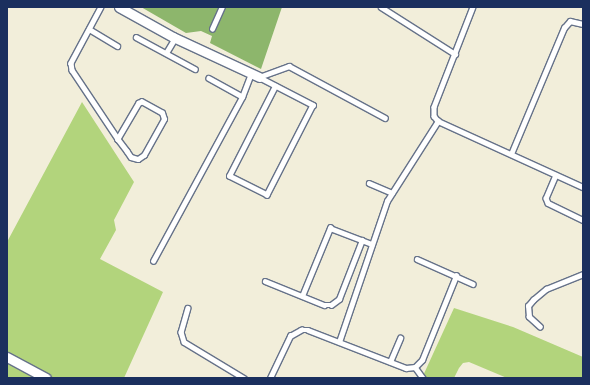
<!DOCTYPE html>
<style>
body{margin:0}
#map{position:relative;width:590px;height:385px;overflow:hidden;background:#f2eeda;font-family:Caveat,sans-serif}
div>[style]{position:absolute}
.green>*{inset:0;background:#b2d47c}
.forest>*{inset:0;background:#8db66c}
.roads{filter:drop-shadow(1px 0 #667289) drop-shadow(-1px 0 #667289) drop-shadow(0 1px #667289) drop-shadow(0 -1px #667289)}
.service>*{height:4.5px;margin:-2.25px;padding:0 2.25px;transform-origin:2.25px;border-radius:2.25px;background:#fff}
.minor>*{height:9px;margin:-4.5px;padding:0 4.5px;transform-origin:4.5px;border-radius:4.5px;background:#fff}
span{translate:-50% -50%;white-space:nowrap;text-align:center;line-height:1.15;-webkit-text-stroke:4px #fff;paint-order:stroke}
.frame{position:absolute;inset:0;border:8px solid #1b2f5e;pointer-events:none}
</style>
<div id="map">
<div class="green">
<i style="clip-path:polygon(82px 102px,134px 182px,114px 220px,116px 230px,100px 259px,163px 292px,124px 378px,53px 378px,7px 353px,7px 242px)"></i>
<i style="clip-path:polygon(454px 308px,513px 327px,583px 357px,583px 378px,507px 378px,469px 362px,463px 363px,459px 368px,454px 378px,422px 378px)"></i>
<i style="clip-path:polygon(7px 361px,39px 378px,7px 378px)"></i>
</div>
<div class="forest">
<i style="clip-path:polygon(141px 7px,282px 7px,261px 69px,210px 43px,212px 36px,201px 31px,186px 33px)"></i>
</div>
<div class="roads">
<div class="service">
<i style="left:101px;top:7px;width:64px;rotate:118.2deg"></i>
<i style="left:71px;top:63px;width:7px;rotate:82deg"></i>
<i style="left:72px;top:70px;width:83px;rotate:56.3deg"></i>
<i style="left:118px;top:139px;width:15px;rotate:53deg"></i>
<i style="left:127px;top:151px;width:7px;rotate:56deg"></i>
<i style="left:131px;top:157px;width:7px;rotate:16deg"></i>
<i style="left:138px;top:159px;width:7px;rotate:-34deg"></i>
<i style="left:144px;top:155px;width:41px;rotate:-60.9deg"></i>
<i style="left:164px;top:119px;width:6px;rotate:-108deg"></i>
<i style="left:162px;top:113px;width:23px;rotate:-151deg"></i>
<i style="left:142px;top:102px;width:3px;rotate:162deg"></i>
<i style="left:139px;top:103px;width:42px;rotate:120.3deg"></i>
<i style="left:381px;top:7px;width:88px;rotate:32.4deg"></i>
<i style="left:473px;top:7px;width:107px;rotate:111.3deg"></i>
<i style="left:434px;top:107px;width:9px;rotate:90deg"></i>
<i style="left:434px;top:116px;width:6px;rotate:51deg"></i>
<i style="left:438px;top:121px;width:159px;rotate:24.5deg"></i>
<i style="left:89px;top:29px;width:33px;rotate:31deg"></i>
<i style="left:212px;top:29px;width:24px;rotate:-66deg"></i>
<i style="left:136px;top:37px;width:67px;rotate:28.5deg"></i>
<i style="left:166px;top:53px;width:17px;rotate:-59deg"></i>
<i style="left:259px;top:77px;width:61px;rotate:27.4deg"></i>
<i style="left:313px;top:105px;width:101px;rotate:117.1deg"></i>
<i style="left:267px;top:195px;width:42px;rotate:-153.4deg"></i>
<i style="left:229px;top:176px;width:101px;rotate:-62.9deg"></i>
<i style="left:259px;top:77px;width:32px;rotate:-20deg"></i>
<i style="left:289px;top:66px;width:109px;rotate:28.4deg"></i>
<i style="left:242px;top:97px;width:26px;rotate:-69deg"></i>
<i style="left:511px;top:154px;width:137px;rotate:-67.2deg"></i>
<i style="left:564px;top:28px;width:9px;rotate:-49deg"></i>
<i style="left:570px;top:21px;width:13px;rotate:13deg"></i>
<i style="left:556px;top:175px;width:25px;rotate:113deg"></i>
<i style="left:546px;top:198px;width:5px;rotate:68deg"></i>
<i style="left:548px;top:203px;width:39px;rotate:26deg"></i>
<i style="left:369px;top:183px;width:25px;rotate:23deg"></i>
<i style="left:417px;top:259px;width:61px;rotate:24.1deg"></i>
<i style="left:153px;top:261px;width:187px;rotate:-61.5deg"></i>
<i style="left:242px;top:97px;width:38px;rotate:-151deg"></i>
<i style="left:265px;top:281px;width:64px;rotate:22.1deg"></i>
<i style="left:324px;top:305px;width:7px"></i>
<i style="left:331px;top:305px;width:10px;rotate:-37deg"></i>
<i style="left:339px;top:299px;width:63px;rotate:-68.7deg"></i>
<i style="left:302px;top:296px;width:74px;rotate:-67.6deg"></i>
<i style="left:330px;top:228px;width:45px;rotate:20.9deg"></i>
<i style="left:188px;top:308px;width:25px;rotate:106deg"></i>
<i style="left:181px;top:332px;width:10px;rotate:73deg"></i>
<i style="left:184px;top:342px;width:70px;rotate:31deg"></i>
<i style="left:540px;top:327px;width:15px;rotate:-138deg"></i>
<i style="left:529px;top:317px;width:11px;rotate:-95deg"></i>
<i style="left:528px;top:306px;width:8px;rotate:-50deg"></i>
<i style="left:533px;top:300px;width:17px;rotate:-40deg"></i>
<i style="left:546px;top:289px;width:40px;rotate:-22deg"></i>
<i style="left:339px;top:342px;width:149px;rotate:-71.2deg"></i>
<i style="left:387px;top:201px;width:95px;rotate:-57.5deg"></i>
<i style="left:390px;top:362px;width:26px;rotate:-67deg"></i>
<i style="left:415px;top:367px;width:14px;rotate:54deg"></i>
<i style="left:270px;top:378px;width:47px;rotate:-64.5deg"></i>
<i style="left:290px;top:336px;width:13px;rotate:-29deg"></i>
<i style="left:301px;top:330px;width:7px"></i>
<i style="left:308px;top:330px;width:105px;rotate:21.2deg"></i>
<i style="left:406px;top:368px;width:9px;rotate:-6deg"></i>
<i style="left:415px;top:367px;width:10px;rotate:-45deg"></i>
<i style="left:422px;top:360px;width:91px;rotate:-68deg"></i>
</div>
<div class="minor">
<i style="left:119px;top:7px;width:62px;rotate:29.1deg"></i>
<i style="left:173px;top:37px;width:95px;rotate:24.9deg"></i>
<i style="left:7px;top:357px;width:44px;rotate:28.3deg"></i>
</div>
</div>
<div class="frame"></div>
</div>
